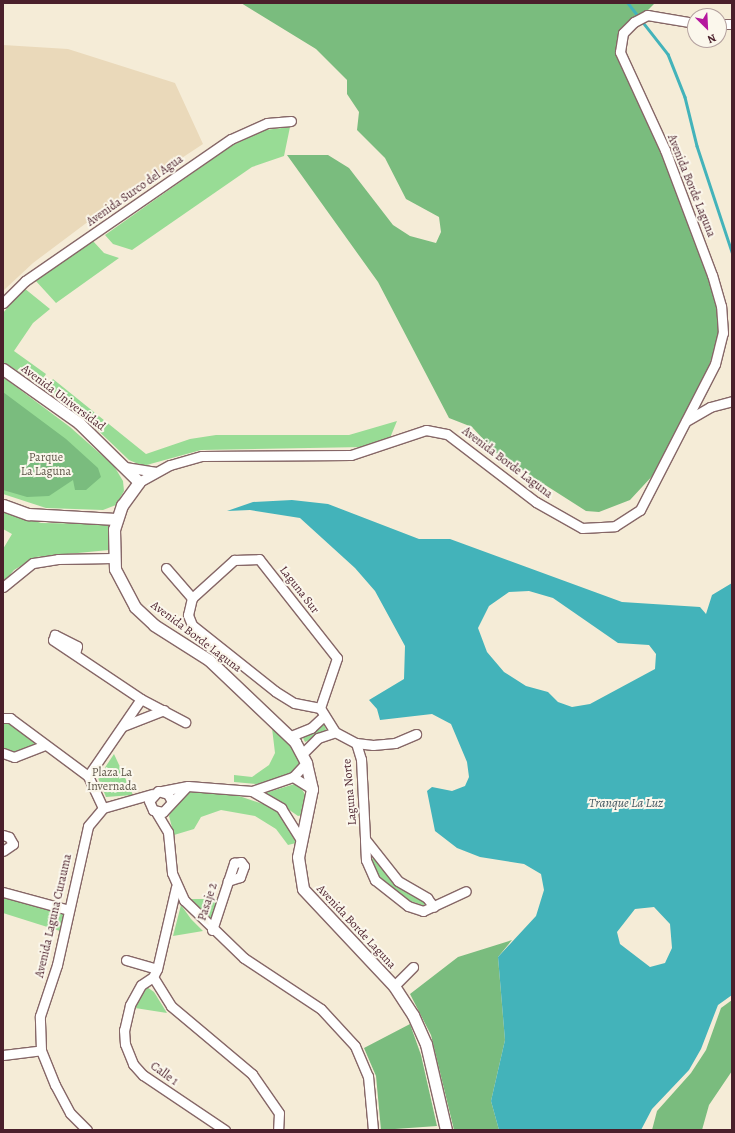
<!DOCTYPE html>
<style>
body{margin:0}
#map{position:relative;width:735px;height:1133px;overflow:hidden;background:#f5ecd7;font-family:Alegreya,serif}
div>[style]{position:absolute}
.built>*{inset:0;background:#ead9ba}
.green>*{inset:0;background:#98dc95}
.forest>*{inset:0;background:#7abc7e}
.water>*{inset:0;background:#43b3ba}
.stream>*{height:2.5px;margin:-1.25px;padding:0 1.25px;transform-origin:1.25px;border-radius:1.25px;background:#43b3ba}
.roads{filter:drop-shadow(1px 0 #866767) drop-shadow(-1px 0 #866767) drop-shadow(0 1px #866767) drop-shadow(0 -1px #866767)}
.minor>*{height:9px;margin:-4.5px;padding:0 4.5px;transform-origin:4.5px;border-radius:4.5px;background:#fff}
.tertiary>*{height:11px;margin:-5.5px;padding:0 5.5px;transform-origin:5.5px;border-radius:5.5px;background:#fff}
span{translate:-50% -50%;white-space:nowrap;text-align:center;line-height:1.15;-webkit-text-stroke:4px #fbf7ec;paint-order:stroke}
.street-label{font-size:12px;color:#4a1f2b}
.park-label{font-size:12px;color:#61584b}
.water-label{font-size:13px;color:#475a64;font-style:italic}
.frame{position:absolute;inset:0;border:4px solid #4a1f2b;pointer-events:none}
.north{position:absolute;left:687px;top:8px;width:40px;height:40px;box-sizing:border-box;background:#fbf7ec;border:1px solid #b4a19f;border-radius:50%;rotate:156deg;font-size:11px;font-weight:700;line-height:16px;text-align:center;color:#4a1f2b}
.north::after{content:'';display:block;margin:auto;width:14px;height:18px;background:#b5179e;clip-path:polygon(50% 0,100% 100%,50% 72%,0 100%)}
</style>
<div id="map">
<div class="built">
<i style="clip-path:polygon(3px 45px,68px 49px,175px 83px,203px 144px,109px 206px,33px 263px,3px 291px)"></i>
</div>
<div class="green">
<i style="clip-path:polygon(290px 127px,284px 156px,252px 167px,132px 250px,113px 244px,105px 235px,231px 146px,265px 130px)"></i>
<i style="clip-path:polygon(93px 241px,104px 253px,119px 258px,56px 303px,35px 280px)"></i>
<i style="clip-path:polygon(24px 288px,50px 309px,33px 323px,14px 351px,46px 374px,39px 384px,3px 362px,3px 313px)"></i>
<i style="clip-path:polygon(3px 377px,70px 427px,114px 466px,123px 481px,124px 491px,116px 505px,103px 510px,46px 508px,3px 494px)"></i>
<i style="clip-path:polygon(53px 379px,146px 454px,190px 439px,216px 435px,349px 435px,397px 421px,390px 438px,364px 447px,201px 450px,143px 466px,129px 460px,85px 418px,46px 389px)"></i>
<i style="clip-path:polygon(3px 510px,41px 523px,110px 524px,109px 550px,36px 557px,14px 570px,3px 583px,3px 549px,12px 534px,3px 529px)"></i>
<i style="clip-path:polygon(8px 720px,37px 742px,37px 744px,13px 755px,4px 749px,3px 721px)"></i>
<i style="clip-path:polygon(323px 722px,327px 732px,305px 742px,302px 736px)"></i>
<i style="clip-path:polygon(272px 728px,295px 750px,301px 766px,292px 773px,257px 784px,234px 782px,234px 775px,252px 777px,269px 765px,275px 753px)"></i>
<i style="clip-path:polygon(114px 754px,133px 795px,106px 797px,98px 778px)"></i>
<i style="clip-path:polygon(298px 783px,306px 796px,302px 815px,298px 816px,265px 793px)"></i>
<i style="clip-path:polygon(187px 792px,230px 793px,269px 806px,279px 812px,296px 836px,296px 843px,288px 845px,276px 829px,255px 816px,221px 810px,201px 817px,194px 829px,174px 835px,169px 816px,172px 808px)"></i>
<i style="clip-path:polygon(374px 858px,398px 885px,423px 900px,425px 906px,398px 897px,376px 875px,370px 859px)"></i>
<i style="clip-path:polygon(3px 896px,65px 913px,60px 931px,3px 913px)"></i>
<i style="clip-path:polygon(188px 899px,219px 899px,211px 925px)"></i>
<i style="clip-path:polygon(181px 905px,191px 919px,203px 931px,173px 936px)"></i>
<i style="clip-path:polygon(147px 987px,154px 992px,167px 1013px,135px 1008px)"></i>
</div>
<div class="forest">
<i style="clip-path:polygon(241px 3px,655px 3px,631px 27px,620px 46px,710px 272px,722px 325px,707px 372px,655px 473px,630px 500px,599px 512px,586px 511px,498px 455px,472px 427px,449px 418px,378px 282px,287px 155px,328px 155px,349px 168px,393px 225px,410px 236px,436px 243px,441px 232px,439px 217px,406px 199px,385px 158px,357px 130px,359px 112px,347px 94px,347px 80px,316px 49px)"></i>
<i style="clip-path:polygon(3px 392px,66px 439px,98px 468px,101px 477px,86px 490px,75px 490px,73px 480px,49px 496px,27px 497px,3px 490px)"></i>
<i style="clip-path:polygon(512px 940px,498px 957px,505px 1040px,491px 1101px,499px 1130px,454px 1130px,431px 1035px,410px 994px,458px 957px)"></i>
<i style="clip-path:polygon(732px 1000px,732px 1071px,709px 1105px,702px 1130px,652px 1130px,657px 1111px,691px 1073px,706px 1050px,721px 1008px)"></i>
<i style="clip-path:polygon(410px 1024px,421px 1055px,437px 1126px,381px 1130px,376px 1076px,364px 1048px)"></i>
</div>
<div class="water">
<i style="clip-path:polygon(evenodd,292px 500px,328px 504px,419px 539px,450px 539px,622px 602px,700px 607px,706px 614px,712px 595px,732px 583px,732px 995px,718px 1005px,701px 1049px,689px 1070px,652px 1109px,641px 1130px,499px 1130px,491px 1101px,505px 1040px,498px 957px,536px 916px,544px 890px,541px 874px,524px 864px,480px 857px,457px 848px,435px 831px,427px 791px,432px 787px,452px 791px,465px 786px,469px 777px,467px 762px,451px 724px,432px 714px,380px 720px,377px 709px,369px 700px,404px 679px,405px 646px,375px 591px,355px 568px,300px 518px,250px 510px,227px 511px,253px 502px,292px 500px,529px 591px,553px 598px,618px 643px,649px 645px,656px 654px,655px 669px,590px 704px,572px 707px,558px 702px,548px 692px,526px 686px,504px 672px,487px 652px,478px 628px,489px 606px,509px 592px,529px 591px,292px 500px,654px 907px,670px 924px,672px 948px,665px 963px,650px 967px,620px 944px,617px 932px,635px 909px,654px 907px)"></i>
</div>
<div class="stream">
<i style="left:628px;top:3px;width:18px;rotate:52deg"></i>
<i style="left:642px;top:21px;width:42px;rotate:51.8deg"></i>
<i style="left:668px;top:54px;width:46px;rotate:68.4deg"></i>
<i style="left:685px;top:97px;width:50px;rotate:76.2deg"></i>
<i style="left:697px;top:146px;width:112px;rotate:71.7deg"></i>
</div>
<div class="roads">
<div class="minor">
<i style="left:719px;top:24px;width:13px"></i>
<i style="left:3px;top:303px;width:31px;rotate:-45deg"></i>
<i style="left:25px;top:281px;width:250px;rotate:-34.6deg"></i>
<i style="left:231px;top:139px;width:39px;rotate:-24deg"></i>
<i style="left:267px;top:123px;width:24px;rotate:-5deg"></i>
<i style="left:686px;top:421px;width:28px;rotate:-30deg"></i>
<i style="left:710px;top:407px;width:23px;rotate:-15deg"></i>
<i style="left:125px;top:467px;width:30px;rotate:9deg"></i>
<i style="left:139px;top:482px;width:35px;rotate:-29deg"></i>
<i style="left:170px;top:465px;width:33px;rotate:-16deg"></i>
<i style="left:202px;top:456px;width:149px;rotate:-0.4deg"></i>
<i style="left:351px;top:455px;width:79px;rotate:-18.4deg"></i>
<i style="left:426px;top:430px;width:21px;rotate:11deg"></i>
<i style="left:447px;top:434px;width:112px;rotate:37.4deg"></i>
<i style="left:536px;top:502px;width:53px;rotate:29.5deg"></i>
<i style="left:582px;top:528px;width:33px;rotate:-3deg"></i>
<i style="left:615px;top:526px;width:30px;rotate:-33deg"></i>
<i style="left:640px;top:510px;width:164px;rotate:-62.8deg"></i>
<i style="left:715px;top:364px;width:32px;rotate:-76deg"></i>
<i style="left:723px;top:333px;width:27px;rotate:-94deg"></i>
<i style="left:721px;top:306px;width:32px;rotate:-106deg"></i>
<i style="left:712px;top:275px;width:134px;rotate:-110.6deg"></i>
<i style="left:665px;top:150px;width:108px;rotate:-114.7deg"></i>
<i style="left:620px;top:52px;width:19px;rotate:-81deg"></i>
<i style="left:623px;top:33px;width:16px;rotate:-45deg"></i>
<i style="left:634px;top:22px;width:15px;rotate:-28deg"></i>
<i style="left:647px;top:15px;width:49px;rotate:9.5deg"></i>
<i style="left:166px;top:568px;width:40px;rotate:49deg"></i>
<i style="left:3px;top:587px;width:38px;rotate:-39deg"></i>
<i style="left:33px;top:563px;width:25px;rotate:-9deg"></i>
<i style="left:58px;top:559px;width:55px;rotate:-1deg"></i>
<i style="left:75px;top:654px;width:8px;rotate:-76deg"></i>
<i style="left:77px;top:646px;width:25px;rotate:-153deg"></i>
<i style="left:55px;top:635px;width:5px;rotate:112deg"></i>
<i style="left:53px;top:640px;width:106px;rotate:33.8deg"></i>
<i style="left:141px;top:699px;width:50px;rotate:27.6deg"></i>
<i style="left:320px;top:708px;width:26px;rotate:-169deg"></i>
<i style="left:294px;top:703px;width:22px;rotate:-148deg"></i>
<i style="left:275px;top:691px;width:106px;rotate:-141.5deg"></i>
<i style="left:192px;top:625px;width:11px;rotate:-112deg"></i>
<i style="left:188px;top:615px;width:17px;rotate:-77deg"></i>
<i style="left:192px;top:598px;width:57px;rotate:-42.1deg"></i>
<i style="left:234px;top:560px;width:25px;rotate:-2deg"></i>
<i style="left:259px;top:559px;width:126px;rotate:51.8deg"></i>
<i style="left:337px;top:658px;width:53px;rotate:108.8deg"></i>
<i style="left:320px;top:708px;width:28px;rotate:58deg"></i>
<i style="left:3px;top:718px;width:7px"></i>
<i style="left:10px;top:718px;width:97px;rotate:36.6deg"></i>
<i style="left:88px;top:776px;width:35px;rotate:65deg"></i>
<i style="left:123px;top:726px;width:44px;rotate:-21.3deg"></i>
<i style="left:335px;top:732px;width:24px;rotate:28deg"></i>
<i style="left:356px;top:743px;width:17px;rotate:7deg"></i>
<i style="left:373px;top:745px;width:22px;rotate:-5deg"></i>
<i style="left:395px;top:743px;width:23px;rotate:-23deg"></i>
<i style="left:291px;top:736px;width:22px;rotate:-22deg"></i>
<i style="left:311px;top:728px;width:18px;rotate:-43deg"></i>
<i style="left:356px;top:743px;width:17px;rotate:73deg"></i>
<i style="left:361px;top:759px;width:80px;rotate:87.1deg"></i>
<i style="left:365px;top:839px;width:53px;rotate:51.8deg"></i>
<i style="left:398px;top:881px;width:34px;rotate:30deg"></i>
<i style="left:427px;top:898px;width:11px;rotate:52deg"></i>
<i style="left:3px;top:753px;width:12px;rotate:20deg"></i>
<i style="left:14px;top:757px;width:33px;rotate:-21deg"></i>
<i style="left:302px;top:754px;width:23px;rotate:-45deg"></i>
<i style="left:318px;top:738px;width:18px;rotate:-19deg"></i>
<i style="left:88px;top:776px;width:93px;rotate:-55.5deg"></i>
<i style="left:293px;top:777px;width:22px;rotate:32deg"></i>
<i style="left:162px;top:791px;width:26px;rotate:-11deg"></i>
<i style="left:188px;top:786px;width:64px;rotate:4.5deg"></i>
<i style="left:252px;top:791px;width:34px;rotate:30deg"></i>
<i style="left:281px;top:808px;width:38px;rotate:58deg"></i>
<i style="left:252px;top:791px;width:43px;rotate:-18.9deg"></i>
<i style="left:293px;top:777px;width:19px;rotate:-47deg"></i>
<i style="left:171px;top:800px;width:7px;rotate:-117deg"></i>
<i style="left:168px;top:794px;width:10px;rotate:-163deg"></i>
<i style="left:158px;top:791px;width:13px;rotate:132deg"></i>
<i style="left:149px;top:801px;width:10px;rotate:66deg"></i>
<i style="left:153px;top:810px;width:10px;rotate:11deg"></i>
<i style="left:163px;top:812px;width:35px;rotate:-47deg"></i>
<i style="left:156px;top:812px;width:23px;rotate:59deg"></i>
<i style="left:168px;top:832px;width:41px;rotate:84.4deg"></i>
<i style="left:172px;top:873px;width:30px;rotate:66deg"></i>
<i style="left:184px;top:900px;width:83px;rotate:44deg"></i>
<i style="left:244px;top:958px;width:92px;rotate:33.5deg"></i>
<i style="left:321px;top:1009px;width:50px;rotate:47.4deg"></i>
<i style="left:355px;top:1046px;width:33px;rotate:67deg"></i>
<i style="left:368px;top:1076px;width:54px;rotate:84.7deg"></i>
<i style="left:3px;top:835px;width:6px;rotate:18deg"></i>
<i style="left:9px;top:837px;width:8px;rotate:60deg"></i>
<i style="left:13px;top:844px;width:12px;rotate:145deg"></i>
<i style="left:365px;top:841px;width:19px;rotate:87deg"></i>
<i style="left:366px;top:860px;width:22px;rotate:66deg"></i>
<i style="left:375px;top:880px;width:42px;rotate:38.2deg"></i>
<i style="left:408px;top:906px;width:16px;rotate:18deg"></i>
<i style="left:423px;top:911px;width:47px;rotate:-24.9deg"></i>
<i style="left:176px;top:887px;width:84px;rotate:103deg"></i>
<i style="left:157px;top:969px;width:9px;rotate:117deg"></i>
<i style="left:153px;top:977px;width:14px;rotate:146deg"></i>
<i style="left:141px;top:985px;width:23px;rotate:119deg"></i>
<i style="left:130px;top:1005px;width:26px;rotate:103deg"></i>
<i style="left:124px;top:1030px;width:14px;rotate:86deg"></i>
<i style="left:125px;top:1044px;width:22px;rotate:68deg"></i>
<i style="left:133px;top:1064px;width:15px;rotate:48deg"></i>
<i style="left:143px;top:1075px;width:99px;rotate:33.9deg"></i>
<i style="left:3px;top:892px;width:68px;rotate:15.3deg"></i>
<i style="left:212px;top:930px;width:71px;rotate:-71.8deg"></i>
<i style="left:234px;top:863px;width:7px;rotate:-8deg"></i>
<i style="left:241px;top:862px;width:5px;rotate:53deg"></i>
<i style="left:244px;top:866px;width:12px;rotate:110deg"></i>
<i style="left:240px;top:877px;width:13px;rotate:162deg"></i>
<i style="left:126px;top:960px;width:32px;rotate:16deg"></i>
<i style="left:153px;top:977px;width:34px;rotate:58deg"></i>
<i style="left:171px;top:1006px;width:106px;rotate:40deg"></i>
<i style="left:252px;top:1074px;width:47px;rotate:55.3deg"></i>
<i style="left:279px;top:1113px;width:17px;rotate:93deg"></i>
<i style="left:394px;top:986px;width:27px;rotate:-45deg"></i>
<i style="left:3px;top:1055px;width:38px;rotate:-7deg"></i>
<i style="left:87px;top:1130px;width:24px;rotate:-135deg"></i>
<i style="left:70px;top:1113px;width:32px;rotate:-118deg"></i>
<i style="left:55px;top:1085px;width:38px;rotate:-112deg"></i>
<i style="left:41px;top:1050px;width:34px;rotate:-92deg"></i>
<i style="left:40px;top:1016px;width:54px;rotate:-71.6deg"></i>
<i style="left:57px;top:965px;width:142px;rotate:-77.4deg"></i>
<i style="left:88px;top:826px;width:23px;rotate:-50deg"></i>
<i style="left:103px;top:808px;width:51px;rotate:-15.9deg"></i>
</div>
<div class="tertiary">
<i style="left:3px;top:369px;width:93px;rotate:35.4deg"></i>
<i style="left:79px;top:423px;width:84px;rotate:44.5deg"></i>
<i style="left:139px;top:482px;width:29px;rotate:126deg"></i>
<i style="left:122px;top:505px;width:25px;rotate:108deg"></i>
<i style="left:114px;top:529px;width:40px;rotate:88.6deg"></i>
<i style="left:115px;top:569px;width:43px;rotate:62.2deg"></i>
<i style="left:135px;top:607px;width:26px;rotate:43deg"></i>
<i style="left:154px;top:625px;width:65px;rotate:32.5deg"></i>
<i style="left:209px;top:660px;width:119px;rotate:43.6deg"></i>
<i style="left:295px;top:742px;width:24px;rotate:62deg"></i>
<i style="left:306px;top:763px;width:27px;rotate:77deg"></i>
<i style="left:312px;top:789px;width:69px;rotate:101.6deg"></i>
<i style="left:298px;top:857px;width:32px;rotate:81deg"></i>
<i style="left:303px;top:889px;width:133px;rotate:46.8deg"></i>
<i style="left:394px;top:986px;width:35px;rotate:57deg"></i>
<i style="left:413px;top:1015px;width:32px;rotate:66deg"></i>
<i style="left:426px;top:1044px;width:88px;rotate:76.9deg"></i>
<i style="left:3px;top:505px;width:27px;rotate:20deg"></i>
<i style="left:28px;top:514px;width:88px;rotate:3.3deg"></i>
</div>
</div>
<div class="street-label">
<span style="left:691px;top:186px;rotate:68deg">Avenida Borde Laguna</span>
<span style="left:135px;top:191px;rotate:-35deg">Avenida Surco del Agua</span>
<span style="left:63px;top:398px;rotate:37deg">Avenida Universidad</span>
<span style="left:507px;top:463px;rotate:37deg">Avenida Borde Laguna</span>
<span style="left:299px;top:590px;rotate:52deg">Laguna Sur</span>
<span style="left:196px;top:637px;rotate:37deg">Avenida Borde Laguna</span>
<span style="left:350px;top:792px;rotate:-95deg">Laguna Norte</span>
<span style="left:208px;top:902px;rotate:-72deg">Pasaje 2</span>
<span style="left:54px;top:916px;rotate:-77deg">Avenida Laguna Curauma</span>
<span style="left:356px;top:927px;rotate:47deg">Avenida Borde Laguna</span>
<span style="left:164px;top:1074px;rotate:36deg">Calle 1</span>
</div>
<div class="park-label">
<span style="left:46px;top:465px">Parque<br>La Laguna</span>
<span style="left:112px;top:780px">Plaza La<br>Invernada</span>
</div>
<div class="water-label">
<span style="left:626px;top:803px">Tranque La Luz</span>
</div>
<div class="frame"></div>
<div class="north">N</div>
</div>
